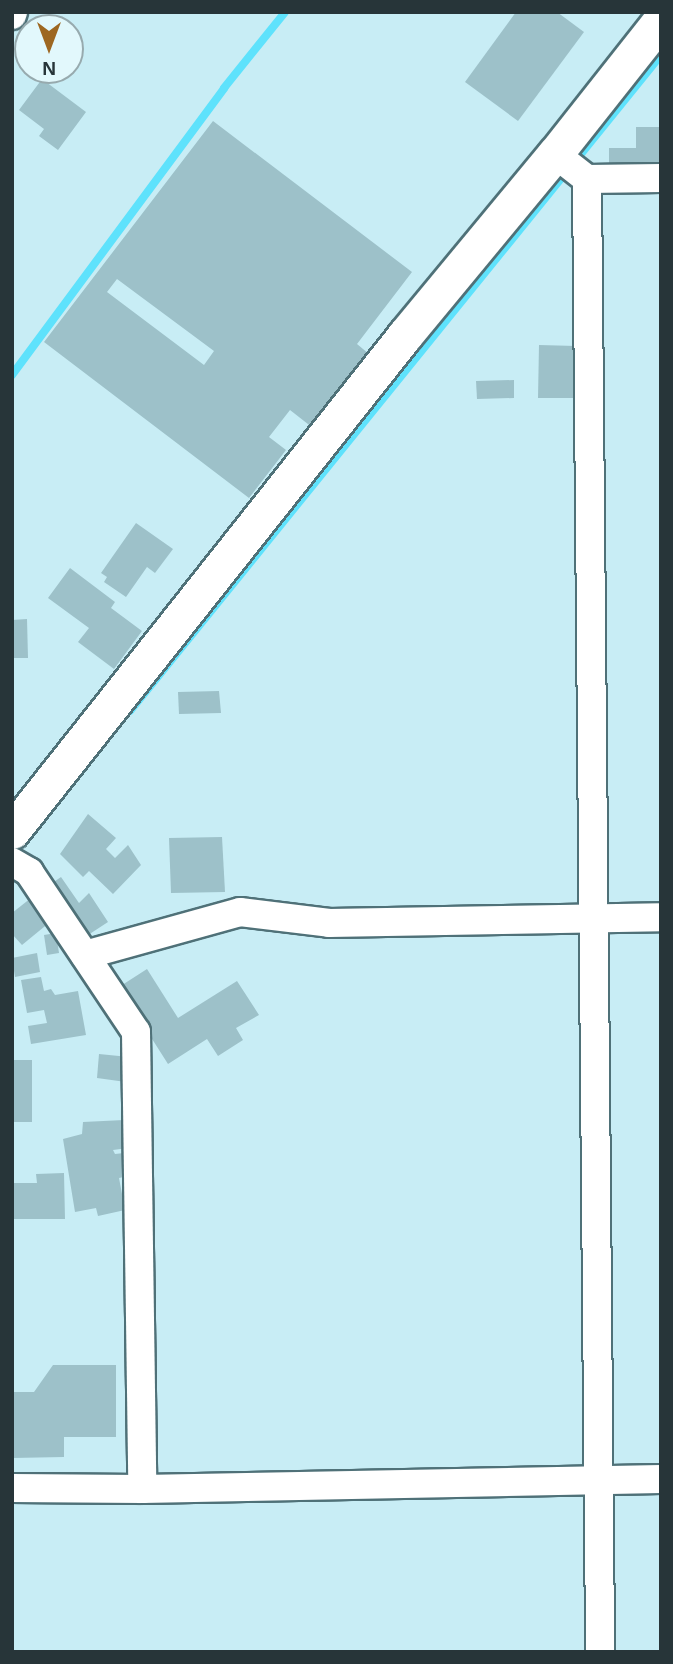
<!DOCTYPE html>
<style>
body{margin:0}
#map{position:relative;width:673px;height:1664px;overflow:hidden;background:#c8edf5;font-family:Helvetica,sans-serif}
div>[style]{position:absolute}
.stream>*{height:8px;margin:-4px;padding:0 4px;transform-origin:4px;border-radius:4px;background:#5ee2fc}
.building>*{inset:0;background:#9dc1c9}
.roads{filter:drop-shadow(2px 0 #4f7178) drop-shadow(-2px 0 #4f7178) drop-shadow(0 2px #4f7178) drop-shadow(0 -2px #4f7178)}
.minor>*{height:28px;margin:-14px;padding:0 14px;transform-origin:14px;border-radius:14px;background:#fff}
.tertiary>*{height:35px;margin:-17.5px;padding:0 17.5px;transform-origin:17.5px;border-radius:17.5px;background:#fff}
span{translate:-50% -50%;white-space:nowrap;text-align:center;line-height:1.15;-webkit-text-stroke:5px #e2f8fc;paint-order:stroke}
.frame{position:absolute;inset:0;border:14px solid #273539;pointer-events:none}
.north{position:absolute;left:14px;top:14px;width:70px;height:70px;box-sizing:border-box;background:#e2f8fc;border:2px solid #97aaae;border-radius:50%;rotate:180deg;font-size:19px;font-weight:700;line-height:28px;text-align:center;color:#273539}
.north::after{content:'';display:block;margin:auto;width:24px;height:32px;background:#9d6721;clip-path:polygon(50% 0,100% 100%,50% 72%,0 100%)}
</style>
<div id="map">
<div class="stream">
<i style="left:12px;top:375px;width:357px;rotate:-53.5deg"></i>
<i style="left:224px;top:88px;width:97px;rotate:-51.2deg"></i>
<i style="left:130px;top:711px;width:844px;rotate:-51.01deg"></i>
</div>
<div class="building">
<i style="clip-path:polygon(516px 12px,557px 12px,584px 32px,518px 121px,465px 82px)"></i>
<i style="clip-path:polygon(42px 79px,86px 112px,58px 150px,39px 136px,44px 129px,19px 110px)"></i>
<i style="clip-path:polygon(evenodd,213px 121px,412px 272px,357px 344px,369px 354px,313px 428px,290px 410px,269px 437px,286px 450px,249px 498px,44px 342px,213px 121px,117px 279px,214px 351px,204px 365px,107px 292px,117px 279px)"></i>
<i style="clip-path:polygon(636px 127px,661px 127px,661px 171px,609px 176px,609px 148px,636px 148px)"></i>
<i style="clip-path:polygon(539px 345px,576px 346px,575px 398px,538px 398px)"></i>
<i style="clip-path:polygon(514px 380px,514px 398px,477px 399px,476px 381px)"></i>
<i style="clip-path:polygon(136px 523px,173px 549px,155px 573px,147px 567px,126px 597px,104px 582px,107px 577px,101px 573px)"></i>
<i style="clip-path:polygon(70px 568px,115px 602px,111px 608px,142px 631px,114px 669px,78px 642px,89px 628px,48px 598px)"></i>
<i style="clip-path:polygon(27px 619px,28px 658px,12px 658px,12px 620px)"></i>
<i style="clip-path:polygon(219px 691px,221px 713px,179px 714px,178px 692px)"></i>
<i style="clip-path:polygon(88px 814px,116px 838px,106px 849px,115px 858px,128px 845px,141px 865px,113px 894px,89px 871px,83px 877px,60px 854px)"></i>
<i style="clip-path:polygon(222px 837px,225px 892px,171px 893px,169px 838px)"></i>
<i style="clip-path:polygon(61px 877px,79px 903px,89px 893px,108px 922px,82px 939px,48px 886px)"></i>
<i style="clip-path:polygon(31px 898px,50px 922px,22px 945px,12px 934px,12px 913px)"></i>
<i style="clip-path:polygon(56px 933px,59px 953px,47px 955px,44px 935px)"></i>
<i style="clip-path:polygon(37px 953px,40px 972px,15px 977px,12px 958px)"></i>
<i style="clip-path:polygon(147px 969px,178px 1018px,237px 981px,259px 1015px,236px 1028px,243px 1040px,218px 1056px,207px 1039px,168px 1064px,119px 987px)"></i>
<i style="clip-path:polygon(41px 977px,44px 991px,51px 989px,55px 995px,78px 991px,86px 1035px,31px 1044px,28px 1026px,47px 1023px,44px 1010px,27px 1013px,21px 980px)"></i>
<i style="clip-path:polygon(99px 1054px,129px 1057px,126px 1082px,97px 1078px)"></i>
<i style="clip-path:polygon(12px 1060px,32px 1060px,32px 1122px,12px 1122px)"></i>
<i style="clip-path:polygon(124px 1120px,128px 1148px,113px 1150px,115px 1154px,124px 1153px,129px 1176px,119px 1178px,125px 1210px,98px 1216px,96px 1208px,75px 1212px,63px 1139px,82px 1134px,83px 1122px)"></i>
<i style="clip-path:polygon(64px 1173px,65px 1219px,12px 1219px,12px 1183px,37px 1183px,36px 1174px)"></i>
<i style="clip-path:polygon(53px 1365px,116px 1365px,116px 1437px,64px 1437px,64px 1457px,12px 1458px,12px 1392px,34px 1392px)"></i>
</div>
<div class="roads">
<div class="minor">
<i style="left:12px;top:15px;width:3px;rotate:-72deg"></i>
<i style="left:555px;top:154px;width:41px;rotate:38deg"></i>
<i style="left:587px;top:179px;width:74px;rotate:-0.8deg"></i>
<i style="left:587px;top:179px;width:1473px;rotate:89.49deg"></i>
<i style="left:12px;top:862px;width:20px;rotate:30deg"></i>
<i style="left:29px;top:872px;width:192px;rotate:56.2deg"></i>
<i style="left:136px;top:1032px;width:457px;rotate:89.2deg"></i>
<i style="left:85px;top:955px;width:161px;rotate:-15.5deg"></i>
<i style="left:240px;top:912px;width:90px;rotate:7deg"></i>
<i style="left:329px;top:923px;width:332px;rotate:-1deg"></i>
<i style="left:12px;top:1488px;width:130px;rotate:0.4deg"></i>
<i style="left:142px;top:1489px;width:519px;rotate:-1.1deg"></i>
</div>
<div class="tertiary">
<i style="left:12px;top:831px;width:633px;rotate:-51.61deg"></i>
<i style="left:405px;top:335px;width:235px;rotate:-50.4deg"></i>
<i style="left:555px;top:154px;width:171px;rotate:-51.7deg"></i>
</div>
</div>
<div class="frame"></div>
<div class="north">N</div>
</div>
